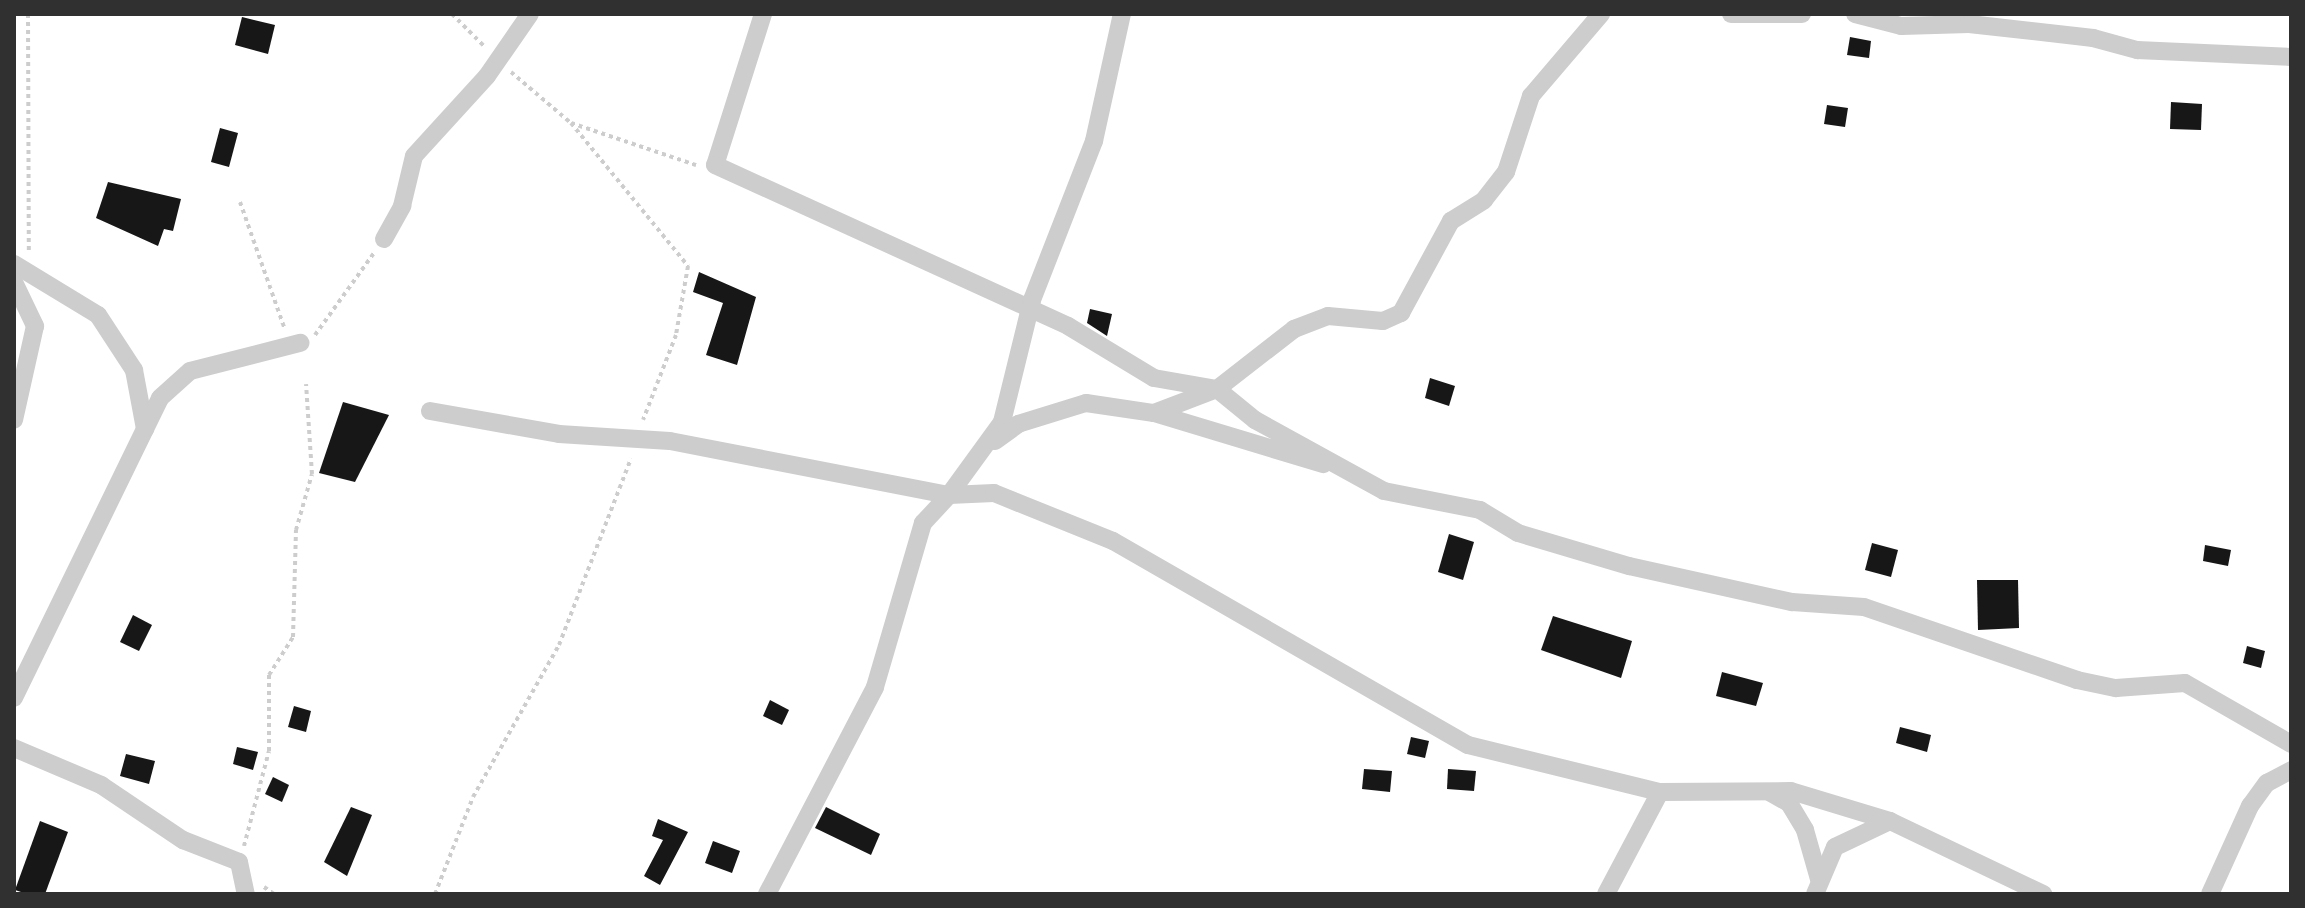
<!DOCTYPE html>
<style>
body{margin:0}
#map{position:relative;width:2305px;height:908px;overflow:hidden;background:#fff;font-family:Commissioner,sans-serif}
div>[style]{position:absolute}
.building>*{inset:0;background:#171717}
.path>*{height:4px;margin-top:-2px;transform-origin:0;background:repeating-linear-gradient(90deg,#cdcdcd 0 4px,transparent 0 8px)}
.minor>*{height:18px;margin:-9px;padding:0 9px;transform-origin:9px;border-radius:9px;background:#cdcdcd}
span{translate:-50% -50%;white-space:nowrap;text-align:center;line-height:1.15;-webkit-text-stroke:8px #fff;paint-order:stroke}
.frame{position:absolute;inset:0;border:16px solid #303030;pointer-events:none}
</style>
<div id="map">
<div class="building">
<i style="clip-path:polygon(242px 17px,275px 25px,268px 54px,235px 45px)"></i>
<i style="clip-path:polygon(1850px 37px,1871px 41px,1869px 58px,1847px 55px)"></i>
<i style="clip-path:polygon(2171px 102px,2202px 104px,2201px 130px,2170px 129px)"></i>
<i style="clip-path:polygon(1827px 105px,1848px 108px,1845px 127px,1824px 124px)"></i>
<i style="clip-path:polygon(220px 128px,238px 133px,229px 167px,211px 162px)"></i>
<i style="clip-path:polygon(108px 182px,181px 199px,173px 231px,164px 229px,158px 246px,96px 218px)"></i>
<i style="clip-path:polygon(699px 272px,756px 297px,737px 365px,706px 355px,723px 303px,693px 292px)"></i>
<i style="clip-path:polygon(1090px 309px,1112px 314px,1107px 336px,1087px 323px)"></i>
<i style="clip-path:polygon(1430px 378px,1455px 386px,1449px 406px,1425px 398px)"></i>
<i style="clip-path:polygon(343px 402px,389px 415px,355px 482px,319px 473px)"></i>
<i style="clip-path:polygon(1449px 534px,1474px 542px,1463px 580px,1438px 572px)"></i>
<i style="clip-path:polygon(1872px 543px,1898px 550px,1891px 577px,1865px 570px)"></i>
<i style="clip-path:polygon(2205px 545px,2231px 550px,2228px 566px,2203px 561px)"></i>
<i style="clip-path:polygon(1977px 580px,2018px 580px,2019px 628px,1978px 630px)"></i>
<i style="clip-path:polygon(133px 615px,152px 625px,139px 651px,120px 642px)"></i>
<i style="clip-path:polygon(1553px 616px,1632px 641px,1621px 678px,1541px 650px)"></i>
<i style="clip-path:polygon(2247px 646px,2265px 651px,2261px 668px,2243px 663px)"></i>
<i style="clip-path:polygon(1722px 672px,1763px 683px,1756px 706px,1716px 696px)"></i>
<i style="clip-path:polygon(770px 700px,789px 710px,782px 725px,763px 716px)"></i>
<i style="clip-path:polygon(294px 706px,311px 711px,306px 732px,288px 727px)"></i>
<i style="clip-path:polygon(1900px 727px,1931px 735px,1927px 752px,1896px 743px)"></i>
<i style="clip-path:polygon(1411px 737px,1429px 741px,1425px 758px,1407px 754px)"></i>
<i style="clip-path:polygon(237px 747px,258px 752px,253px 770px,233px 764px)"></i>
<i style="clip-path:polygon(126px 754px,155px 761px,149px 784px,120px 776px)"></i>
<i style="clip-path:polygon(1364px 769px,1392px 771px,1390px 792px,1362px 789px)"></i>
<i style="clip-path:polygon(1448px 769px,1476px 771px,1474px 791px,1447px 789px)"></i>
<i style="clip-path:polygon(273px 777px,289px 785px,282px 802px,265px 794px)"></i>
<i style="clip-path:polygon(351px 807px,372px 815px,347px 876px,324px 862px)"></i>
<i style="clip-path:polygon(826px 807px,880px 834px,871px 855px,815px 828px)"></i>
<i style="clip-path:polygon(658px 819px,688px 832px,660px 885px,644px 876px,663px 840px,652px 836px)"></i>
<i style="clip-path:polygon(40px 821px,68px 832px,45px 894px,27px 894px,15px 890px)"></i>
<i style="clip-path:polygon(713px 841px,740px 851px,732px 873px,705px 863px)"></i>
</div>
<div class="path">
<i style="left:28px;top:14px;width:236px;rotate:89.8deg"></i>
<i style="left:452px;top:14px;width:45px;rotate:45deg"></i>
<i style="left:511px;top:72px;width:79px;rotate:40.4deg"></i>
<i style="left:571px;top:123px;width:132px;rotate:18.6deg"></i>
<i style="left:571px;top:123px;width:185px;rotate:50.7deg"></i>
<i style="left:688px;top:266px;width:70px;rotate:99.9deg"></i>
<i style="left:676px;top:335px;width:91px;rotate:111.2deg"></i>
<i style="left:240px;top:202px;width:133px;rotate:70.6deg"></i>
<i style="left:315px;top:335px;width:101px;rotate:-54.3deg"></i>
<i style="left:244px;top:846px;width:98px;rotate:-75.3deg"></i>
<i style="left:269px;top:751px;width:76px;rotate:-90deg"></i>
<i style="left:269px;top:675px;width:45px;rotate:-57.7deg"></i>
<i style="left:293px;top:637px;width:107px;rotate:-88.4deg"></i>
<i style="left:296px;top:530px;width:58px;rotate:-74.1deg"></i>
<i style="left:312px;top:474px;width:90px;rotate:-93.8deg"></i>
<i style="left:264px;top:887px;width:12px;rotate:35deg"></i>
<i style="left:435px;top:894px;width:104px;rotate:-68.6deg"></i>
<i style="left:473px;top:797px;width:175px;rotate:-60.5deg"></i>
<i style="left:559px;top:645px;width:200px;rotate:-68.9deg"></i>
</div>
<div class="minor">
<i style="left:763px;top:14px;width:158px;rotate:107.6deg"></i>
<i style="left:715px;top:165px;width:388px;rotate:24.5deg"></i>
<i style="left:1068px;top:326px;width:100px;rotate:31.2deg"></i>
<i style="left:1154px;top:378px;width:64px;rotate:9.9deg"></i>
<i style="left:1217px;top:389px;width:49px;rotate:39.2deg"></i>
<i style="left:1255px;top:420px;width:147px;rotate:28.8deg"></i>
<i style="left:1384px;top:491px;width:98px;rotate:11.2deg"></i>
<i style="left:1480px;top:510px;width:44px;rotate:31.2deg"></i>
<i style="left:1518px;top:533px;width:116px;rotate:16.6deg"></i>
<i style="left:1629px;top:566px;width:167px;rotate:12.5deg"></i>
<i style="left:1792px;top:602px;width:72px;rotate:4deg"></i>
<i style="left:1864px;top:607px;width:225px;rotate:18.9deg"></i>
<i style="left:2077px;top:680px;width:40px;rotate:12deg"></i>
<i style="left:2116px;top:688px;width:69px;rotate:-4.1deg"></i>
<i style="left:2185px;top:683px;width:122px;rotate:29.9deg"></i>
<i style="left:1731px;top:14px;width:71px"></i>
<i style="left:1855px;top:14px;width:48px;rotate:14.6deg"></i>
<i style="left:1901px;top:26px;width:68px;rotate:-1.7deg"></i>
<i style="left:1969px;top:24px;width:125px;rotate:6.4deg"></i>
<i style="left:2093px;top:38px;width:46px;rotate:15.3deg"></i>
<i style="left:2137px;top:50px;width:154px;rotate:2.6deg"></i>
<i style="left:384px;top:239px;width:38px;rotate:-61deg"></i>
<i style="left:402px;top:206px;width:51px;rotate:-76.5deg"></i>
<i style="left:414px;top:156px;width:108px;rotate:-47.6deg"></i>
<i style="left:487px;top:76px;width:75px;rotate:-55.3deg"></i>
<i style="left:14px;top:264px;width:98px;rotate:31.3deg"></i>
<i style="left:98px;top:315px;width:66px;rotate:56.8deg"></i>
<i style="left:134px;top:370px;width:60px;rotate:79.4deg"></i>
<i style="left:145px;top:429px;width:299px;rotate:116deg"></i>
<i style="left:14px;top:282px;width:49px;rotate:64.5deg"></i>
<i style="left:35px;top:326px;width:96px;rotate:102.6deg"></i>
<i style="left:430px;top:411px;width:131px;rotate:10.1deg"></i>
<i style="left:559px;top:434px;width:111px;rotate:3.6deg"></i>
<i style="left:670px;top:441px;width:284px;rotate:11deg"></i>
<i style="left:949px;top:495px;width:90px;rotate:-54deg"></i>
<i style="left:1002px;top:422px;width:126px;rotate:-76.2deg"></i>
<i style="left:1032px;top:300px;width:171px;rotate:-68.7deg"></i>
<i style="left:1094px;top:141px;width:130px;rotate:-77.6deg"></i>
<i style="left:1154px;top:413px;width:177px;rotate:16.8deg"></i>
<i style="left:145px;top:429px;width:34px;rotate:-64deg"></i>
<i style="left:160px;top:398px;width:40px;rotate:-42deg"></i>
<i style="left:190px;top:371px;width:114px;rotate:-14.3deg"></i>
<i style="left:995px;top:441px;width:29px;rotate:-36deg"></i>
<i style="left:1018px;top:424px;width:71px;rotate:-17.2deg"></i>
<i style="left:1086px;top:403px;width:69px;rotate:8.4deg"></i>
<i style="left:1154px;top:413px;width:67px;rotate:-20.9deg"></i>
<i style="left:1217px;top:389px;width:98px;rotate:-37.9deg"></i>
<i style="left:1294px;top:329px;width:36px;rotate:-21deg"></i>
<i style="left:1328px;top:316px;width:55px;rotate:5.2deg"></i>
<i style="left:1383px;top:321px;width:20px;rotate:-24deg"></i>
<i style="left:1401px;top:313px;width:105px;rotate:-61.5deg"></i>
<i style="left:1451px;top:221px;width:39px;rotate:-32deg"></i>
<i style="left:1484px;top:200px;width:36px;rotate:-52deg"></i>
<i style="left:1506px;top:172px;width:80px;rotate:-71.8deg"></i>
<i style="left:1531px;top:96px;width:108px;rotate:-49.5deg"></i>
<i style="left:14px;top:748px;width:95px;rotate:23deg"></i>
<i style="left:101px;top:785px;width:99px;rotate:33.9deg"></i>
<i style="left:183px;top:840px;width:60px;rotate:21.4deg"></i>
<i style="left:239px;top:862px;width:33px;rotate:78deg"></i>
<i style="left:1769px;top:792px;width:23px;rotate:29deg"></i>
<i style="left:1789px;top:803px;width:31px;rotate:59deg"></i>
<i style="left:1805px;top:830px;width:51px;rotate:74.1deg"></i>
<i style="left:767px;top:894px;width:233px;rotate:-62.4deg"></i>
<i style="left:875px;top:687px;width:171px;rotate:-73.7deg"></i>
<i style="left:923px;top:523px;width:38px;rotate:-47deg"></i>
<i style="left:949px;top:495px;width:45px;rotate:-2.5deg"></i>
<i style="left:994px;top:493px;width:128px;rotate:22deg"></i>
<i style="left:1113px;top:541px;width:409px;rotate:29.9deg"></i>
<i style="left:1468px;top:745px;width:198px;rotate:13.8deg"></i>
<i style="left:1660px;top:792px;width:131px;rotate:-0.4deg"></i>
<i style="left:1791px;top:791px;width:103px;rotate:16.9deg"></i>
<i style="left:1890px;top:821px;width:170px;rotate:25.5deg"></i>
<i style="left:1606px;top:894px;width:115px;rotate:-62.1deg"></i>
<i style="left:1815px;top:894px;width:51px;rotate:-66.9deg"></i>
<i style="left:1835px;top:847px;width:61px;rotate:-25.3deg"></i>
<i style="left:2210px;top:894px;width:97px;rotate:-65.6deg"></i>
<i style="left:2250px;top:806px;width:29px;rotate:-54deg"></i>
<i style="left:2267px;top:783px;width:27px;rotate:-28deg"></i>
</div>
<div class="frame"></div>
</div>
